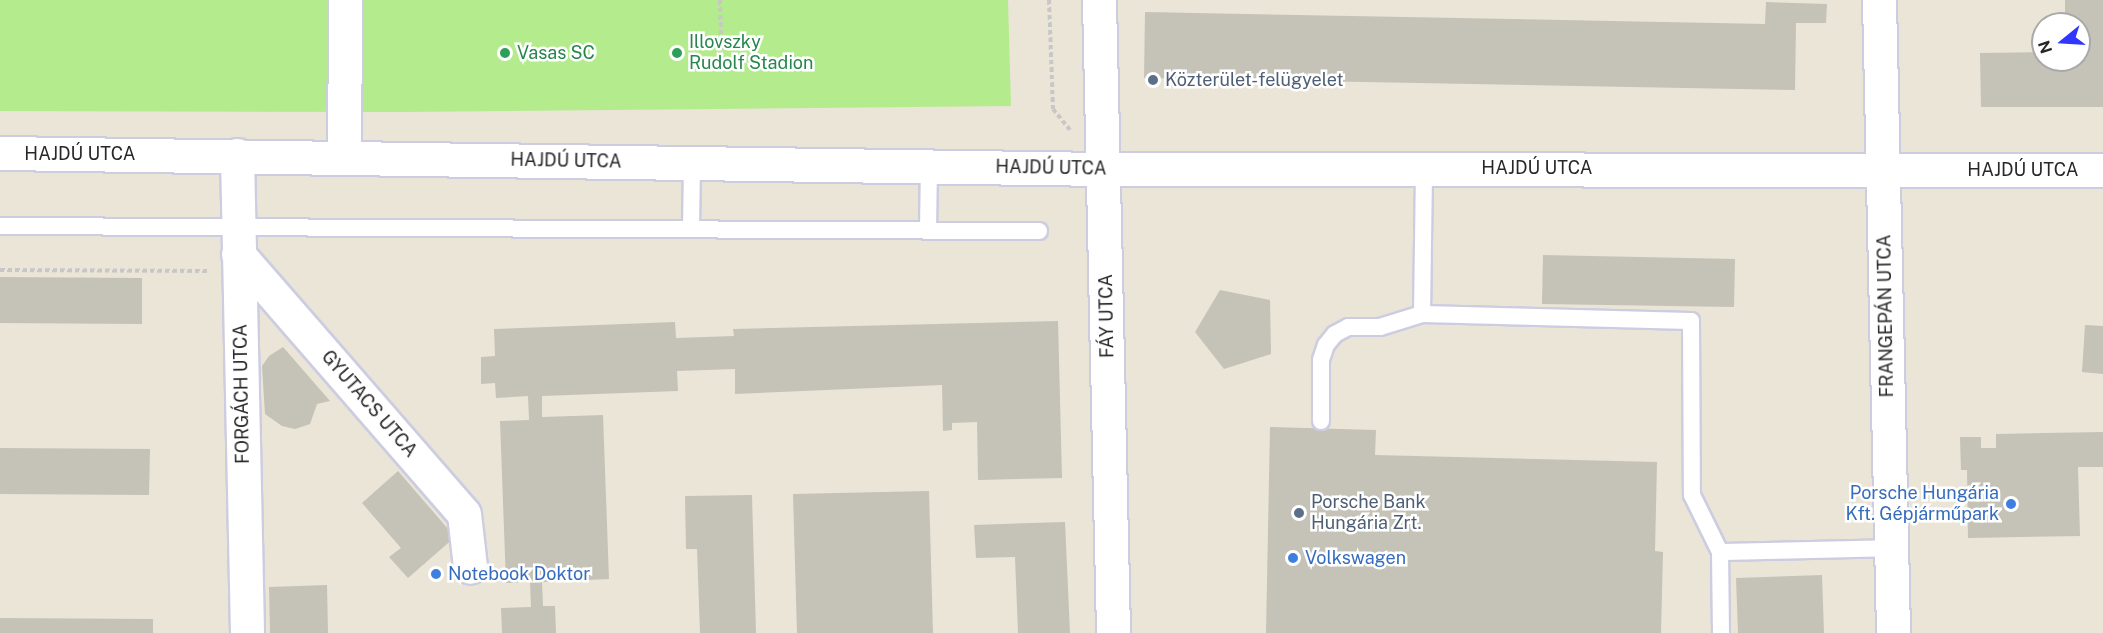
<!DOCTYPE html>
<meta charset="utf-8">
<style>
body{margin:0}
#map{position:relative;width:2103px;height:633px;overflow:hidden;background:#eae5d7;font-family:"Public Sans",sans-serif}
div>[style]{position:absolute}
.pitch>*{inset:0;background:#b4eb8d}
.building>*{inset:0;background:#c5c2b7}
.path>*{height:4px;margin-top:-2px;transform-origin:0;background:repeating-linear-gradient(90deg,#c7c7c7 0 4.5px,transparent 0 7.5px)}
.roads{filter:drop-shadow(2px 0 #cdcde1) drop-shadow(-2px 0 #cdcde1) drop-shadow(0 2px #cdcde1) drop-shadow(0 -2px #cdcde1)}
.lane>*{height:16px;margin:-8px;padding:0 8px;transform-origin:8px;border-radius:8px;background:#fff}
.street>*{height:33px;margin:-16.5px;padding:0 16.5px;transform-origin:16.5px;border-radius:16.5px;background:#fff}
.dots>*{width:16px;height:16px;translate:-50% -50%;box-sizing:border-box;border:3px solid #fff;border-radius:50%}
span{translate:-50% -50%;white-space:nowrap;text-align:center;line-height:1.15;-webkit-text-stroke:5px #fff;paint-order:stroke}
.leisure-label{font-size:18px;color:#27864d}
.left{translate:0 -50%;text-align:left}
.service-label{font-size:18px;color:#4e5e75}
.street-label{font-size:18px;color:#272727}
.shop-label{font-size:18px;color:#366cbe}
.right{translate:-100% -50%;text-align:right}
.north{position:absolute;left:2031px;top:12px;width:60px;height:60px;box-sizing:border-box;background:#fff;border:2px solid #a9a9a9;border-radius:50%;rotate:252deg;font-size:16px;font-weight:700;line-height:24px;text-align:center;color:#272727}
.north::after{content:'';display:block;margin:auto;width:21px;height:27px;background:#3136fe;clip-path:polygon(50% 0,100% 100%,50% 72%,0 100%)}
</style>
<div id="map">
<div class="pitch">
<i style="clip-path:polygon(0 0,1008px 0,1011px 106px,402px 112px,0 111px)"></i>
</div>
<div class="building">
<i style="clip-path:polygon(2065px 0,2103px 0,2103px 107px,1981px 107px,1980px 53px,2043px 52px,2043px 60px,2079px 60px,2079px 24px,2065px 24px)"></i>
<i style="clip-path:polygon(1766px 2px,1827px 4px,1826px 23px,1796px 23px,1795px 90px,1144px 78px,1145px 12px,1765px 24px)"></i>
<i style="clip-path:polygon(1543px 255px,1735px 259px,1734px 307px,1542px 304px)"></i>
<i style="clip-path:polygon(0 277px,142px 278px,142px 324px,0 323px)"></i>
<i style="clip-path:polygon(1220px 290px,1270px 300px,1271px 354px,1224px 369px,1195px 332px)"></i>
<i style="clip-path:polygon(1058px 321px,1062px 478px,978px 480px,977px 422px,952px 423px,952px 430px,943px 431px,942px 385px,735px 394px,735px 369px,677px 371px,678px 391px,542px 396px,542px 417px,603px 415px,609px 579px,542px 582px,543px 606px,555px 606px,556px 633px,502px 633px,501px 608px,531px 607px,530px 582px,506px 583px,500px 421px,529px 420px,528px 396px,496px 398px,495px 383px,481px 384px,481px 357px,495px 356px,494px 329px,675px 322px,676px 338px,734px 336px,733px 329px)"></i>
<i style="clip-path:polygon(2085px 325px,2103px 326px,2103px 374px,2082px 372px)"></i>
<i style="clip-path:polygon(283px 347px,330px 401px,317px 404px,310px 424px,295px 429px,282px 426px,265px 414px,262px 366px,269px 356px)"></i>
<i style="clip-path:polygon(1270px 427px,1376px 430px,1375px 455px,1657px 462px,1655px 551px,1663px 552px,1661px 633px,1266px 633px)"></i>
<i style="clip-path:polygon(2103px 432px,2103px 467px,2078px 467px,2080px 536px,1968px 538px,1967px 470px,1961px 470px,1960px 437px,1981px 437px,1981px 448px,1996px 448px,1996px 434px)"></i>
<i style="clip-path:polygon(0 448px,150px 449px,149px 495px,0 494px)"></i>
<i style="clip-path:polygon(398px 471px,455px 537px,408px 578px,389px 557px,401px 548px,362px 503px)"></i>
<i style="clip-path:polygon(929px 491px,933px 633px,797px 633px,793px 494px)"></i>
<i style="clip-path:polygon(752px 495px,756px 633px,700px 633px,697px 549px,686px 549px,685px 496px)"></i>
<i style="clip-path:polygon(1065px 522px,1070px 633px,1018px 633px,1015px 557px,976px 558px,974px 525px)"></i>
<i style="clip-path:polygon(1822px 575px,1824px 633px,1738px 633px,1736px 578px)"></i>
<i style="clip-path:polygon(327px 585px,328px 633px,270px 633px,269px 587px)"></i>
<i style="clip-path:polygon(0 618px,153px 619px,153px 633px,0 633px)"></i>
</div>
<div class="path">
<i style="left:720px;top:0;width:73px;rotate:88.4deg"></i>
<i style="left:1049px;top:0;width:109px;rotate:87.9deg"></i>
<i style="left:1053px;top:109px;width:27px;rotate:51deg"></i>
<i style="left:0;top:270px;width:209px;rotate:0.3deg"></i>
</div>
<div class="roads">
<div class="lane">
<i style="left:0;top:226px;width:1039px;rotate:0.28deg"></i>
<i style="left:691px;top:229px;width:66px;rotate:-89.1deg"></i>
<i style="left:928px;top:230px;width:63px;rotate:-89.1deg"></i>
<i style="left:1422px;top:314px;width:146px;rotate:-89.2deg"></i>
<i style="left:1321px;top:421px;width:61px;rotate:-90deg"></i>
<i style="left:1321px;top:360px;width:16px;rotate:-72deg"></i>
<i style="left:1326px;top:345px;width:14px;rotate:-51deg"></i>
<i style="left:1335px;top:334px;width:15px;rotate:-28deg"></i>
<i style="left:1348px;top:327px;width:32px"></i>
<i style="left:1380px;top:327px;width:44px;rotate:-17.2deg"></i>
<i style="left:1422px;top:314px;width:269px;rotate:1.5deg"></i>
<i style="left:1691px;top:321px;width:174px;rotate:89.7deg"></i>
<i style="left:1692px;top:495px;width:64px;rotate:63.8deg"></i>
<i style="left:1721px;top:633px;width:81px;rotate:-90.7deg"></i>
<i style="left:1720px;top:552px;width:171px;rotate:-1.3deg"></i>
</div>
<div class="street">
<i style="left:1099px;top:0;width:633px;rotate:88.73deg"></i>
<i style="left:1879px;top:0;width:633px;rotate:88.73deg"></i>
<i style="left:0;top:153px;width:1104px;rotate:0.83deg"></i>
<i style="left:1104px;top:169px;width:999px;rotate:0.06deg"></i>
<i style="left:237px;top:155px;width:478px;rotate:88.8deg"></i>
<i style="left:344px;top:158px;width:158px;rotate:-89.6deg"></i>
<i style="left:238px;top:254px;width:344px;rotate:49deg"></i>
<i style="left:464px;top:514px;width:53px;rotate:83.5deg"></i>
</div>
</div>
<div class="dots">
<i style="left:505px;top:53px;background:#2e9e5b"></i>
<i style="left:677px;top:53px;background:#2e9e5b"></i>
<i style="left:1153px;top:80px;background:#5c6f8a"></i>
<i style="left:2011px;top:504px;background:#3f7fe0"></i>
<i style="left:1299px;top:513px;background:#5c6f8a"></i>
<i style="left:1293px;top:558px;background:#3f7fe0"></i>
<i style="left:436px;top:574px;background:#3f7fe0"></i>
</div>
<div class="leisure-label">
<span class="left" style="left:689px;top:53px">Illovszky<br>Rudolf Stadion</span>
<span class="left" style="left:517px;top:53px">Vasas SC</span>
</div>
<div class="service-label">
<span class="left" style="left:1165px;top:80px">Közterület-felügyelet</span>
<span class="left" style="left:1311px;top:513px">Porsche Bank<br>Hungária Zrt.</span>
</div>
<div class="street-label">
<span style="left:80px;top:154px">HAJDÚ UTCA</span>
<span style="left:566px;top:161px;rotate:1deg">HAJDÚ UTCA</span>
<span style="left:1051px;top:168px;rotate:1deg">HAJDÚ UTCA</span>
<span style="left:1537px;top:168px">HAJDÚ UTCA</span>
<span style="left:2023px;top:170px">HAJDÚ UTCA</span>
<span style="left:1107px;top:316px;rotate:-91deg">FÁY UTCA</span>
<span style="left:1886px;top:316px;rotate:-91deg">FRANGEPÁN UTCA</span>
<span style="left:242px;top:394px;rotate:-91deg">FORGÁCH UTCA</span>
<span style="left:369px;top:404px;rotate:49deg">GYUTACS UTCA</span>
</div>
<div class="shop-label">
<span class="right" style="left:1999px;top:504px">Porsche Hungária<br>Kft. Gépjárműpark</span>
<span class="left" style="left:1305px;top:558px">Volkswagen</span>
<span class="left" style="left:448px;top:574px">Notebook Doktor</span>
</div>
<div class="north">N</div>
</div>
